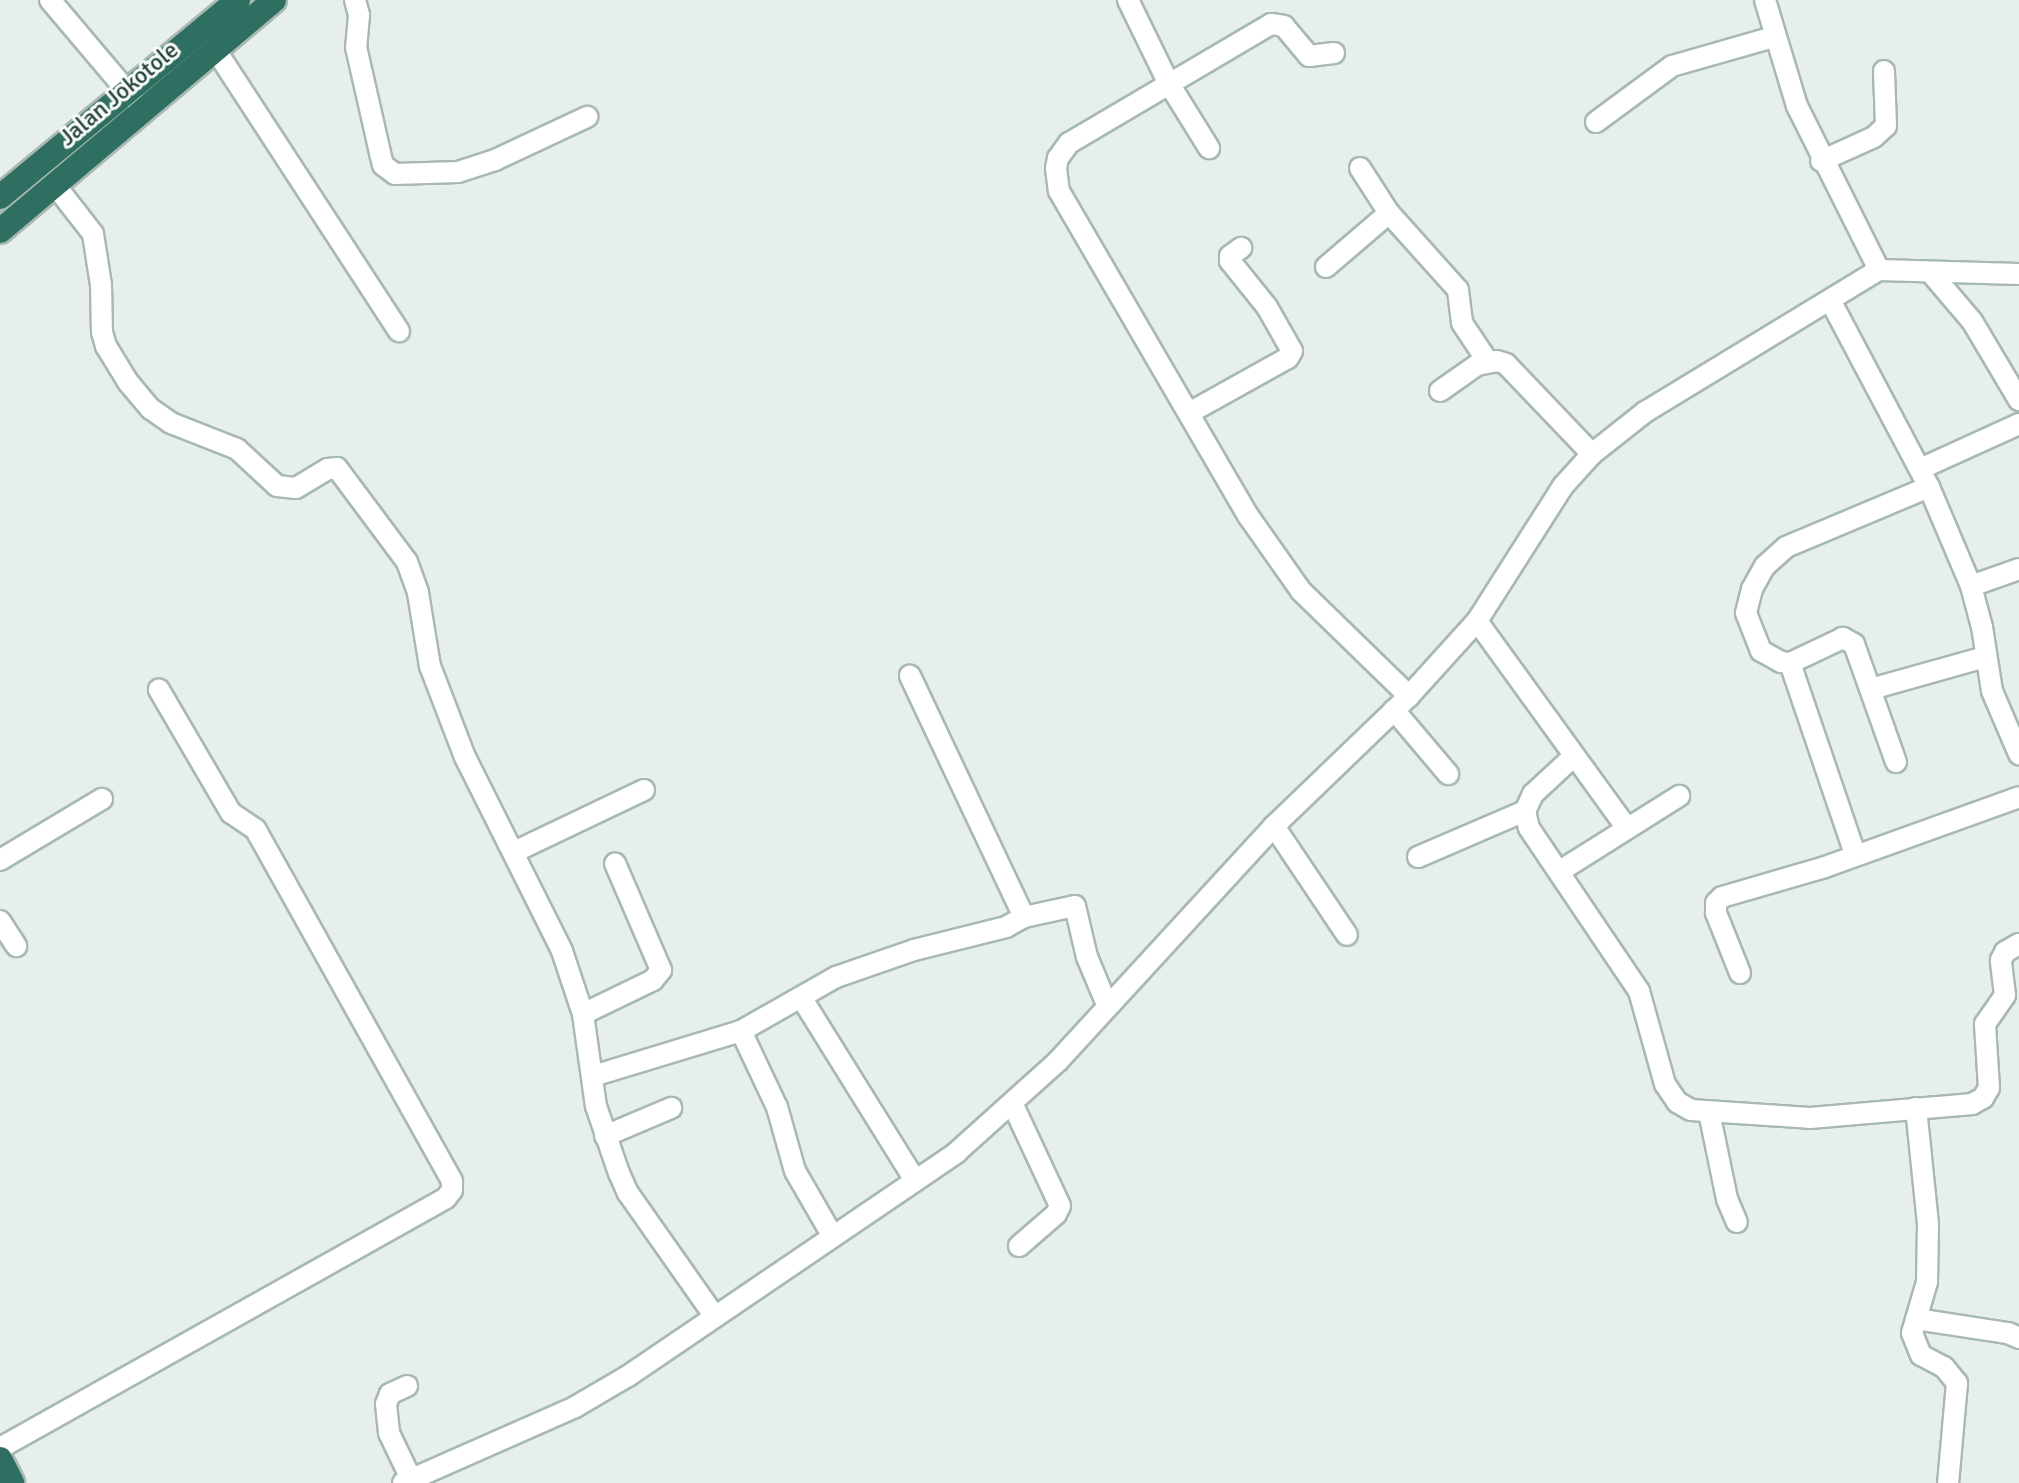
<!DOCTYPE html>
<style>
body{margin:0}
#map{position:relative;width:2019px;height:1483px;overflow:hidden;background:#e6efeb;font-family:Signika,sans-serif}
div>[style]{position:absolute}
.roads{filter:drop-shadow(2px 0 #a8b8b2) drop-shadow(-2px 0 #a8b8b2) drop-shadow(0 2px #a8b8b2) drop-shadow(0 -2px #a8b8b2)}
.minor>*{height:20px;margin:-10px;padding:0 10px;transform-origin:10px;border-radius:10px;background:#fff}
.highway>*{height:24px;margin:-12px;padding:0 12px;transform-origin:12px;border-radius:12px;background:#2f6f62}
span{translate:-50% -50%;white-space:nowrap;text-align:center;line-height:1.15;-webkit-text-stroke:6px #f7fbf9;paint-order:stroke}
.street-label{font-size:24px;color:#24423a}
</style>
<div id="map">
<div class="roads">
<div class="minor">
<i style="left:50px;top:0;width:135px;rotate:49.8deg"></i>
<i style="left:355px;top:0;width:16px;rotate:75deg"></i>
<i style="left:359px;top:15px;width:32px;rotate:95deg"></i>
<i style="left:356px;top:47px;width:109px;rotate:77.2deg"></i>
<i style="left:380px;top:153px;width:12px;rotate:76deg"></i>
<i style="left:383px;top:165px;width:15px;rotate:37deg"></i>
<i style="left:395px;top:174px;width:63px;rotate:-1.8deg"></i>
<i style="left:458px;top:172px;width:39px;rotate:-18deg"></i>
<i style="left:495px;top:160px;width:102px;rotate:-25.1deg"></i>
<i style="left:1128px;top:0;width:91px;rotate:64deg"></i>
<i style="left:1168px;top:82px;width:78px;rotate:58.2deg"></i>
<i style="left:1765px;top:0;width:111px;rotate:73.2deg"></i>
<i style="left:1797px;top:106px;width:183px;rotate:63.4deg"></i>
<i style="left:1879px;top:270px;width:140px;rotate:1.6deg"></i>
<i style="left:215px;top:49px;width:337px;rotate:56.9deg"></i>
<i style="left:1334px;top:53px;width:25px;rotate:173deg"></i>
<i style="left:1309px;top:56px;width:39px;rotate:-130deg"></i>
<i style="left:1284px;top:26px;width:13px;rotate:-171deg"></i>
<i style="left:1271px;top:24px;width:234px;rotate:149.5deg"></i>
<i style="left:1069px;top:143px;width:19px;rotate:126deg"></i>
<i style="left:1058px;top:158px;width:10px;rotate:101deg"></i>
<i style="left:1056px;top:168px;width:23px;rotate:83deg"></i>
<i style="left:1059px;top:191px;width:377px;rotate:59.8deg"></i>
<i style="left:1249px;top:517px;width:90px;rotate:54.9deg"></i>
<i style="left:1301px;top:591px;width:151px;rotate:44.2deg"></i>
<i style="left:1596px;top:122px;width:94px;rotate:-36.4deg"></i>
<i style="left:1672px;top:66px;width:106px;rotate:-15.9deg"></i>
<i style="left:1821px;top:161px;width:58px;rotate:-24.4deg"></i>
<i style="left:1874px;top:137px;width:16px;rotate:-43deg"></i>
<i style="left:1886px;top:126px;width:55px;rotate:-92.1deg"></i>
<i style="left:1360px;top:168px;width:54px;rotate:57.2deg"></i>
<i style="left:1389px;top:213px;width:103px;rotate:48.1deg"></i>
<i style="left:1458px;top:290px;width:33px;rotate:83deg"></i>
<i style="left:1462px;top:323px;width:47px;rotate:56.3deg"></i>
<i style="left:55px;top:185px;width:62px;rotate:52.2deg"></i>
<i style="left:93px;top:234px;width:52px;rotate:81.1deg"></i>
<i style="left:101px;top:285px;width:47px;rotate:88.8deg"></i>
<i style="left:102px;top:332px;width:15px;rotate:74deg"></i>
<i style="left:106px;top:346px;width:42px;rotate:58.6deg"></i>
<i style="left:128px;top:382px;width:35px;rotate:50deg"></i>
<i style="left:151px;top:409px;width:24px;rotate:35deg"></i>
<i style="left:171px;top:423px;width:71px;rotate:21.5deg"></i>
<i style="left:237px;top:449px;width:54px;rotate:42.8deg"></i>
<i style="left:277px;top:486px;width:19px;rotate:6deg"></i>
<i style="left:296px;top:488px;width:37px;rotate:-31deg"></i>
<i style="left:328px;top:469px;width:9px;rotate:-6deg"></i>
<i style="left:337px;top:468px;width:117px;rotate:53.3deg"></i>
<i style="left:407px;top:562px;width:33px;rotate:70deg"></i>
<i style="left:418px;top:593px;width:74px;rotate:80.7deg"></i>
<i style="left:430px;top:666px;width:97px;rotate:69deg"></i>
<i style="left:465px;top:757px;width:217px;rotate:63.4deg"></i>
<i style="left:562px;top:951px;width:66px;rotate:71.6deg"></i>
<i style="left:583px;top:1014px;width:93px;rotate:82deg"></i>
<i style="left:596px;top:1106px;width:71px;rotate:71.1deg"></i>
<i style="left:619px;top:1173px;width:22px;rotate:66deg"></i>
<i style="left:628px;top:1193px;width:151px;rotate:54.9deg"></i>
<i style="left:1326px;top:267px;width:83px;rotate:-40.6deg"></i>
<i style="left:1931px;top:273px;width:63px;rotate:49.5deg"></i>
<i style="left:1972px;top:321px;width:92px;rotate:59.3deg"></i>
<i style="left:1830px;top:300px;width:212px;rotate:62.1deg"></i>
<i style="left:1929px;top:487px;width:108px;rotate:67deg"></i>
<i style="left:1971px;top:586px;width:42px;rotate:75deg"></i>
<i style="left:1982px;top:627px;width:65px;rotate:81.1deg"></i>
<i style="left:1992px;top:691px;width:69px;rotate:66.8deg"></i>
<i style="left:1440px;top:391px;width:45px;rotate:-35.1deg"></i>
<i style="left:1477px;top:365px;width:20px;rotate:-11deg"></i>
<i style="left:1497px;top:361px;width:9px;rotate:18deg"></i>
<i style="left:1506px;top:364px;width:124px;rotate:46.3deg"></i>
<i style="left:1189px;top:413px;width:113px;rotate:-29.1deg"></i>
<i style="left:1288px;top:358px;width:8px;rotate:-60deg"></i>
<i style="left:1292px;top:351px;width:51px;rotate:-119.6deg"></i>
<i style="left:1267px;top:307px;width:59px;rotate:-128.8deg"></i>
<i style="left:1230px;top:261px;width:5px;rotate:-90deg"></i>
<i style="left:1230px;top:256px;width:14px;rotate:-36deg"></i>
<i style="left:1920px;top:469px;width:109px;rotate:-24.4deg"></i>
<i style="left:1971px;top:586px;width:51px;rotate:-19.5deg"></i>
<i style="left:1477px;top:621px;width:256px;rotate:54.1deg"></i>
<i style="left:1790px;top:663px;width:202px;rotate:71.2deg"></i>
<i style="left:1871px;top:689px;width:118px;rotate:-15.7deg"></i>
<i style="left:1394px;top:710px;width:84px;rotate:49.8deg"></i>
<i style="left:1574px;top:756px;width:56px;rotate:137.2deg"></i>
<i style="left:1533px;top:794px;width:19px;rotate:115deg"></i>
<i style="left:1525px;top:811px;width:17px;rotate:77deg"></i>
<i style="left:1529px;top:828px;width:197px;rotate:56deg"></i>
<i style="left:1639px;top:991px;width:97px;rotate:74.4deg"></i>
<i style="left:1665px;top:1084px;width:22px;rotate:56deg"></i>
<i style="left:1677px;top:1102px;width:16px;rotate:30deg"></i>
<i style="left:1691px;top:1110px;width:119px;rotate:3.8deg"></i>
<i style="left:1810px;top:1118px;width:163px;rotate:-4.9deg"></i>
<i style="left:1972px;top:1104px;width:13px;rotate:-29deg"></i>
<i style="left:1983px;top:1098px;width:12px;rotate:-59deg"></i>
<i style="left:1989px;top:1088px;width:64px;rotate:-93.6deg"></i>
<i style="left:1985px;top:1024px;width:35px;rotate:-55deg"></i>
<i style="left:2005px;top:995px;width:35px;rotate:-97deg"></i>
<i style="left:2001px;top:960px;width:9px;rotate:-63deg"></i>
<i style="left:2005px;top:952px;width:16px;rotate:-30deg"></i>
<i style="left:1896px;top:762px;width:125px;rotate:-109.6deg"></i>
<i style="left:1854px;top:644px;width:13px;rotate:-151deg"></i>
<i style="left:1843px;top:638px;width:59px;rotate:154.7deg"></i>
<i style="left:1790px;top:663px;width:9px;rotate:-174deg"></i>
<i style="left:1781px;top:662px;width:23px;rotate:-151deg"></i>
<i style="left:1761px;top:651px;width:41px;rotate:-111.5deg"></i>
<i style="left:1746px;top:613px;width:25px;rotate:-76deg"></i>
<i style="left:1752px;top:589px;width:26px;rotate:-61deg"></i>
<i style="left:1765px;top:566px;width:28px;rotate:-42deg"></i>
<i style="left:1786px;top:547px;width:155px;rotate:-22.8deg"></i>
<i style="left:1274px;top:826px;width:131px;rotate:56.2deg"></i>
<i style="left:514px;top:852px;width:144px;rotate:-25.5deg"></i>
<i style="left:1418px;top:857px;width:116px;rotate:-23.3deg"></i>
<i style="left:0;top:860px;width:119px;rotate:-30.9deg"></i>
<i style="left:1560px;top:871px;width:141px;rotate:-32.2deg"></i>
<i style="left:1024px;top:917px;width:52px;rotate:-12.2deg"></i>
<i style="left:1075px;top:906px;width:52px;rotate:76.8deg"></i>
<i style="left:1087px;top:957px;width:54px;rotate:67.2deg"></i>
<i style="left:0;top:921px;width:30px;rotate:57deg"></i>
<i style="left:1740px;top:973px;width:65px;rotate:-111.8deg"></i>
<i style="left:1716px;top:913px;width:10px;rotate:-90deg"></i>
<i style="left:1716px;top:903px;width:8px;rotate:-45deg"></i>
<i style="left:1722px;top:897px;width:107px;rotate:-16.2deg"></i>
<i style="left:1825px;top:867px;width:206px;rotate:-19.8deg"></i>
<i style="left:801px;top:997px;width:216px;rotate:58.1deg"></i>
<i style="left:583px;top:1014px;width:78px;rotate:-25.9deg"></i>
<i style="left:653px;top:980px;width:13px;rotate:-51deg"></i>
<i style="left:661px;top:970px;width:116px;rotate:-113.3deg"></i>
<i style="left:741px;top:1031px;width:84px;rotate:64.7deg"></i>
<i style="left:777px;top:1107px;width:66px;rotate:74.3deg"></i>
<i style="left:795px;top:1171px;width:74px;rotate:60deg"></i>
<i style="left:593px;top:1076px;width:155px;rotate:-16.9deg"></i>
<i style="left:741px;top:1031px;width:109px;rotate:-29.6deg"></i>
<i style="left:836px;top:977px;width:83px;rotate:-19.1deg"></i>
<i style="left:914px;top:950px;width:95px;rotate:-14deg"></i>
<i style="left:1006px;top:927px;width:21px;rotate:-29deg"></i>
<i style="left:1024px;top:917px;width:267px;rotate:-115.3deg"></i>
<i style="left:1013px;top:1105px;width:111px;rotate:65deg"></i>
<i style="left:1060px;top:1206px;width:9px;rotate:117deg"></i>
<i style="left:1056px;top:1214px;width:49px;rotate:139.1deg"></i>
<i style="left:1916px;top:1108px;width:118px;rotate:84.1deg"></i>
<i style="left:1928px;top:1225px;width:57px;rotate:91deg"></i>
<i style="left:1927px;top:1282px;width:53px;rotate:106.4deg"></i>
<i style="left:1912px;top:1333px;width:24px;rotate:68deg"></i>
<i style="left:1921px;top:1355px;width:26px;rotate:28deg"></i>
<i style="left:1944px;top:1367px;width:21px;rotate:51deg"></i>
<i style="left:1957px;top:1383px;width:100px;rotate:95.1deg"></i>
<i style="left:1709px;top:1112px;width:89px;rotate:78.3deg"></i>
<i style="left:1727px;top:1199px;width:25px;rotate:67deg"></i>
<i style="left:605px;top:1136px;width:72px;rotate:-23deg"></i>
<i style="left:1916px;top:1319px;width:93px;rotate:8.7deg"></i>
<i style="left:2008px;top:1333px;width:12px;rotate:24deg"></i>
<i style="left:407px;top:1386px;width:19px;rotate:155deg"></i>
<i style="left:390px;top:1394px;width:11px;rotate:112deg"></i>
<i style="left:386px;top:1404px;width:29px;rotate:84deg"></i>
<i style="left:389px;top:1433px;width:51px;rotate:64.4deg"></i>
<i style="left:0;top:1448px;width:511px;rotate:-29.27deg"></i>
<i style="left:446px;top:1198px;width:10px;rotate:-53deg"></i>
<i style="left:452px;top:1190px;width:9px;rotate:-90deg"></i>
<i style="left:452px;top:1181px;width:403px;rotate:-119.2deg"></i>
<i style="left:255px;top:829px;width:29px;rotate:-146deg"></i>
<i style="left:231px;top:813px;width:143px;rotate:-120.3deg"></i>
<i style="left:403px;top:1483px;width:188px;rotate:-23.8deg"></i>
<i style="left:575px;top:1407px;width:61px;rotate:-30.3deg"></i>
<i style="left:628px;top:1376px;width:398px;rotate:-34.2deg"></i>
<i style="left:957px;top:1152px;width:136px;rotate:-42deg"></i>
<i style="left:1058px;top:1061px;width:319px;rotate:-47.4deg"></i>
<i style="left:1274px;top:826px;width:187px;rotate:-43.9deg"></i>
<i style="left:1409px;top:696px;width:101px;rotate:-47.8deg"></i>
<i style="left:1477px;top:621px;width:160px;rotate:-57.5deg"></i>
<i style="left:1563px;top:486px;width:43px;rotate:-47.8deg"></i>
<i style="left:1592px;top:454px;width:68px;rotate:-38.4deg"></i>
<i style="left:1645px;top:412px;width:274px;rotate:-31.3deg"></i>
</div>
<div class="highway">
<i style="left:0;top:197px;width:309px;rotate:-39.6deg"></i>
<i style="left:0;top:231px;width:358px;rotate:-40.1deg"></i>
<i style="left:0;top:1459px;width:27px;rotate:63deg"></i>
</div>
</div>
<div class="street-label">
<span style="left:119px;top:94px;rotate:-40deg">Jalan Jokotole</span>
</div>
</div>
